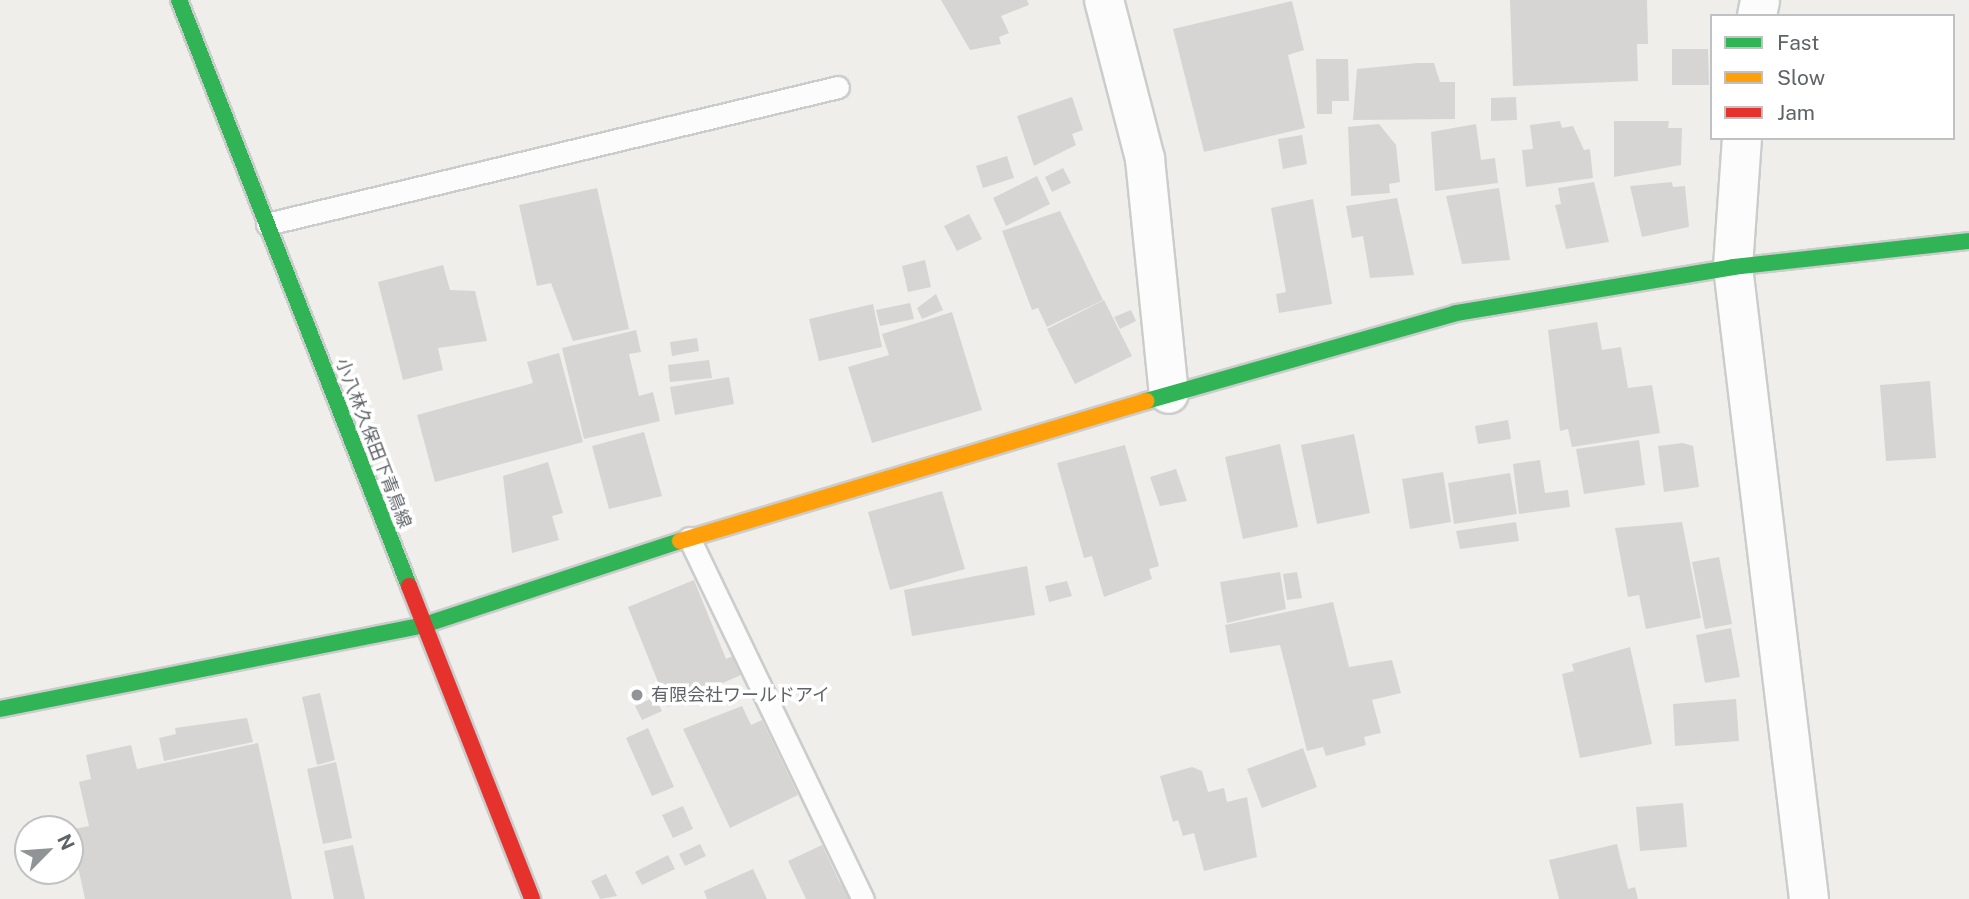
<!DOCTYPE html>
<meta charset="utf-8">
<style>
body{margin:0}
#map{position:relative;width:1969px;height:899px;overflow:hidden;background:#efeeea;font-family:"Public Sans","Noto Sans JP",sans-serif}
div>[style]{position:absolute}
.building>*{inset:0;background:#d6d5d3}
.roads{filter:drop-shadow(2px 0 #cbcccc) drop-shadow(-2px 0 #cbcccc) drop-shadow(0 2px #cbcccc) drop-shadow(0 -2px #cbcccc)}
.lane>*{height:21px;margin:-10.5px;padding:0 10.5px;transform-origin:10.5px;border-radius:10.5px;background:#fdfcfc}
.street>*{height:38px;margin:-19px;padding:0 19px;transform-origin:19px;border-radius:19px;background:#fdfcfc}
.fast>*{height:16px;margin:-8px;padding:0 8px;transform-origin:8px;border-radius:8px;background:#30b455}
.slow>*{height:16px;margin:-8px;padding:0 8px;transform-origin:8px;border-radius:8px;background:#ff9f0a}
.jam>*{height:16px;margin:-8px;padding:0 8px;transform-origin:8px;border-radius:8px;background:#e5322d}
.dots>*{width:19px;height:19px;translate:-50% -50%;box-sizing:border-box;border:4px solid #fff;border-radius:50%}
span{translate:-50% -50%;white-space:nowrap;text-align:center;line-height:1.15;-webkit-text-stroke:7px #fff;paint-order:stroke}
.street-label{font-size:18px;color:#5f6368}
.poi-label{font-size:18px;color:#5f6368}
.left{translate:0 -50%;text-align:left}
.legend{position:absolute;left:1710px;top:14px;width:245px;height:126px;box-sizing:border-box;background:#fff;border:2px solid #bfc1c3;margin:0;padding:9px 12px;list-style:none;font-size:21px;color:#5f6368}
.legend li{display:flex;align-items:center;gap:14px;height:35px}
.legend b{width:35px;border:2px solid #bfc1c3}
.north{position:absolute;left:14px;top:815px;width:70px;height:70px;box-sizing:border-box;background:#fff;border:2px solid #bfc1c3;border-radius:50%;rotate:65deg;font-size:19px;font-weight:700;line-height:28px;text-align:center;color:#5f6368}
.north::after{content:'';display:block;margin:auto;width:24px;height:32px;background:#919496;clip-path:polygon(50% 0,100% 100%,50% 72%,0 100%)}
</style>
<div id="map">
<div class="building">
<i style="clip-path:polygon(941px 0,1027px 0,1029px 5px,1001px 16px,1009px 33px,999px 37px,1001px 44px,970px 50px)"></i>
<i style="clip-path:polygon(1510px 0,1647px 0,1648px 44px,1637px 44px,1638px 81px,1513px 86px)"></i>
<i style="clip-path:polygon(1292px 1px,1304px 50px,1288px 55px,1305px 128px,1204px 152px,1173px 29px)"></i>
<i style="clip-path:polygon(1672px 49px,1708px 49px,1709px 85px,1672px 85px)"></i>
<i style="clip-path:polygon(1316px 59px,1348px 59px,1349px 101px,1332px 101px,1332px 114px,1317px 114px)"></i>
<i style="clip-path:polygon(1418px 63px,1434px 63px,1440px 82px,1455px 82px,1455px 119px,1353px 120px,1357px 69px)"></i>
<i style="clip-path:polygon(1072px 97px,1083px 130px,1072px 134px,1076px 145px,1034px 166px,1017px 116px)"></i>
<i style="clip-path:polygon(1516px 97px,1517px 120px,1491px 121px,1491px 98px)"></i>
<i style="clip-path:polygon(1560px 121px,1562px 128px,1573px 126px,1584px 150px,1590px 149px,1593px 178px,1526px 187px,1522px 150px,1533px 149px,1530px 125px)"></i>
<i style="clip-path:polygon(1614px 121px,1669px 121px,1668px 128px,1682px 128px,1681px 165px,1614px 177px)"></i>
<i style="clip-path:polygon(1379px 124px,1396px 145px,1400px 182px,1389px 184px,1390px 193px,1351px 196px,1348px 127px)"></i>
<i style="clip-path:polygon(1476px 124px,1481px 160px,1495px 158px,1498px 183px,1435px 191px,1431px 132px)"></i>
<i style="clip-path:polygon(1302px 135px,1307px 164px,1283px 169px,1278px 139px)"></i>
<i style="clip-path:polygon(1007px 156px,1014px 178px,983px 188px,976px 166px)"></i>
<i style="clip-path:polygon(1063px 168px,1071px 183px,1052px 192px,1045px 177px)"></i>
<i style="clip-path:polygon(1037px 176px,1050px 204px,1006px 226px,993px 198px)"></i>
<i style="clip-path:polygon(1594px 182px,1609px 242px,1566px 249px,1555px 205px,1561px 204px,1558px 188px)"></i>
<i style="clip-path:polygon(1672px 182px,1673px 187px,1685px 186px,1689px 227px,1642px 237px,1630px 186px)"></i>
<i style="clip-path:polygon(597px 188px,629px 329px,573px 341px,551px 283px,537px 286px,519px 205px)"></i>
<i style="clip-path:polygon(1499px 188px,1510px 260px,1462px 264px,1446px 196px)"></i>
<i style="clip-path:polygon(1397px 198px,1414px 275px,1370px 278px,1363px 236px,1352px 238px,1346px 206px)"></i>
<i style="clip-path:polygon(1313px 199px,1332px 304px,1279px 313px,1276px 294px,1286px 292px,1271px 208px)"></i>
<i style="clip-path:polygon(1060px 211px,1103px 300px,1047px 327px,1038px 308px,1032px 310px,1002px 231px)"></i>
<i style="clip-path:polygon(969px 214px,982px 239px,957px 251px,944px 226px)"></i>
<i style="clip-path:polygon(925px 260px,931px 287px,908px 292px,902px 266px)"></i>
<i style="clip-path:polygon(443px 265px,450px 290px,475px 291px,487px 341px,438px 348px,443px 370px,403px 380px,378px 282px)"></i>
<i style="clip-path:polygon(936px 294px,943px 310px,922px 319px,917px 308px)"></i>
<i style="clip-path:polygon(1104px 300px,1132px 356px,1075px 384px,1047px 329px)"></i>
<i style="clip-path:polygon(910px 303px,914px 319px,880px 326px,876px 310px)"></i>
<i style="clip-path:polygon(873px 304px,882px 347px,819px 361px,809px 319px)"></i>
<i style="clip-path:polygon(1131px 310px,1136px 321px,1120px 329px,1114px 317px)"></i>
<i style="clip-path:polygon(952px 312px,982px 410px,872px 443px,848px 367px,889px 355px,882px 334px)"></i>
<i style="clip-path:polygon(1597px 322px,1602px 350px,1621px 347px,1628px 388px,1652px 385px,1660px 433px,1572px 447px,1568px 429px,1560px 431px,1548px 330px)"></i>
<i style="clip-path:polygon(636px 330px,641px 352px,629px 354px,639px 396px,653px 392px,660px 421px,584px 439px,562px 348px)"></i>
<i style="clip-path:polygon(697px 338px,699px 351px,672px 356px,670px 342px)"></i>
<i style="clip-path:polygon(559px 353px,583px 442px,435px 482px,417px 415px,533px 383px,527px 362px)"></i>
<i style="clip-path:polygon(709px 360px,712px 378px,670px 382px,668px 365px)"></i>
<i style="clip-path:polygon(729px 377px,734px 404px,675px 415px,670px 387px)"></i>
<i style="clip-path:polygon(1930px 381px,1936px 458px,1886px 461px,1880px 385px)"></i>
<i style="clip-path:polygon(1508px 420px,1511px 439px,1478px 444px,1475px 426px)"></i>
<i style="clip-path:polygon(644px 432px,662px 496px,609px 509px,592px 446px)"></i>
<i style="clip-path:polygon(1354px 434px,1370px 513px,1317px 524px,1301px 445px)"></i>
<i style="clip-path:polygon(1639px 440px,1645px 485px,1584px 494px,1576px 449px)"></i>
<i style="clip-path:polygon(1683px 443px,1693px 446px,1699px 487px,1664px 492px,1658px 446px)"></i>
<i style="clip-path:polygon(1280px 444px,1298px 527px,1243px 539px,1225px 457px)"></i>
<i style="clip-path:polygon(1125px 445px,1159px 566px,1149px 569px,1152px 579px,1104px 597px,1092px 556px,1084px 558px,1057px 463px)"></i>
<i style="clip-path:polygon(1540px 460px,1545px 493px,1568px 490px,1570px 507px,1519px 514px,1513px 464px)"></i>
<i style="clip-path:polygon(548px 462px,563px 513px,552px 516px,559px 540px,512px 553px,503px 476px)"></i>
<i style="clip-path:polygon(1176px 469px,1187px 501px,1160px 506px,1150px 477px)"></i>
<i style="clip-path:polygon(1443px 472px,1451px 522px,1410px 529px,1402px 479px)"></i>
<i style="clip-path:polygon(1510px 473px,1517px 514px,1454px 524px,1448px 483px)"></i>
<i style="clip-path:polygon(942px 491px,965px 569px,890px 590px,868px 512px)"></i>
<i style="clip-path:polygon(1516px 522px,1519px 541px,1460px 549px,1456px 531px)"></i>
<i style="clip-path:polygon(1682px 522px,1701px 618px,1646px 629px,1639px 595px,1628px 597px,1615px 528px)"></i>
<i style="clip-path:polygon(1719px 557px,1732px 624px,1705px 629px,1692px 562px)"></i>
<i style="clip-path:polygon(1027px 566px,1035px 615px,912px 636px,904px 590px)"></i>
<i style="clip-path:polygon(1280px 572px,1286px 609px,1227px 623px,1220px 582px)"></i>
<i style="clip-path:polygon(1297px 572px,1302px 598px,1287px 600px,1283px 574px)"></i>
<i style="clip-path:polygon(694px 580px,726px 659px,733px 656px,741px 675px,668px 707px,628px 607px)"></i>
<i style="clip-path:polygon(1067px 581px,1072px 596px,1049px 602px,1045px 586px)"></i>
<i style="clip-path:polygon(1333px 602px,1349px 667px,1392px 660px,1401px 693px,1372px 700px,1381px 733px,1364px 737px,1366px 745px,1326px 756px,1323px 747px,1307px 751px,1280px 645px,1230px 653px,1225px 625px)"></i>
<i style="clip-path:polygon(1731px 628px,1740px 677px,1705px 683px,1696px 635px)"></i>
<i style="clip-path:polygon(1630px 647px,1652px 744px,1580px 758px,1562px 674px,1574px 671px,1572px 664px)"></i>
<i style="clip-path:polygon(320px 693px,335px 760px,317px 765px,302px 697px)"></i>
<i style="clip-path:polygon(655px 697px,662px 711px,642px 720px,635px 706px)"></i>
<i style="clip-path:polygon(1736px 699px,1739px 741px,1675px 746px,1673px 704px)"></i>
<i style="clip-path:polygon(742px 706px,751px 725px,762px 720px,798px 795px,730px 828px,683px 729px)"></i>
<i style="clip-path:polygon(247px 718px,253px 742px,164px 761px,159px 738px,176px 734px,175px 728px)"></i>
<i style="clip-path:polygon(648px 728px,674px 787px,652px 796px,626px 738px)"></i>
<i style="clip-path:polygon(258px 743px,292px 899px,85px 899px,70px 830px,89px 826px,79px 782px,91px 779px,86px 755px,131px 745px,137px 769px)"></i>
<i style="clip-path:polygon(1303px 748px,1317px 787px,1262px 808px,1247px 769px)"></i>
<i style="clip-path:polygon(336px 762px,352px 838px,323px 844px,307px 769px)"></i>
<i style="clip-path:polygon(1192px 767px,1202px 771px,1208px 792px,1224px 788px,1227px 802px,1247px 797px,1257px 857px,1204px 871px,1194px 833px,1183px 836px,1178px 820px,1173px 822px,1160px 776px)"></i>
<i style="clip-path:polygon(1683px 803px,1687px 847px,1640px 851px,1636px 807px)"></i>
<i style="clip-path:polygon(683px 806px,693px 829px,673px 838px,662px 815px)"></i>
<i style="clip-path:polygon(700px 844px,706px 856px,685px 866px,679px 854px)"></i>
<i style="clip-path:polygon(1617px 844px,1628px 889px,1635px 887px,1638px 899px,1559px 899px,1549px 860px)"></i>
<i style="clip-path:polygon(353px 845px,365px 899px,334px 899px,324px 851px)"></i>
<i style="clip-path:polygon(822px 845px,839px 881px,852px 899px,806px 899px,788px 861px)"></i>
<i style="clip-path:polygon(668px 855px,675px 869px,642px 885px,635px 872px)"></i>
<i style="clip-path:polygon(753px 869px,767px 899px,707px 899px,704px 891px)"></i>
<i style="clip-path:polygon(606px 874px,617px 896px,600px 899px,591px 881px)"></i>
</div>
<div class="roads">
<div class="lane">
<i style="left:267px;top:224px;width:587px;rotate:-13.49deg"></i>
<i style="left:689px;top:538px;width:401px;rotate:64.3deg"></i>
</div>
<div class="street">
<i style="left:1104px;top:0;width:164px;rotate:75.5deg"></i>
<i style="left:1145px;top:159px;width:236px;rotate:84.2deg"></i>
<i style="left:1757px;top:16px;width:16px;rotate:-79deg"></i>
<i style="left:1742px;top:138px;width:129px;rotate:94deg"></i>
<i style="left:1733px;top:267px;width:637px;rotate:83.14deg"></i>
</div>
<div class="fast">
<i style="left:179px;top:0;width:630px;rotate:68.57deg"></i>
<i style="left:1146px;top:401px;width:322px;rotate:-15.8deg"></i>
<i style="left:1456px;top:313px;width:281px;rotate:-9.4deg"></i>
<i style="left:1733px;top:267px;width:237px;rotate:-6.3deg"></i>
<i style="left:0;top:709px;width:432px;rotate:-11.2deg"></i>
<i style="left:424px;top:625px;width:269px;rotate:-18.2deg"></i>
</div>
<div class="slow">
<i style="left:680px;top:541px;width:487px;rotate:-16.7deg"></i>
</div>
<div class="jam">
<i style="left:409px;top:586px;width:336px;rotate:68.5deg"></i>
</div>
</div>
<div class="dots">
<i style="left:637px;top:695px;background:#919496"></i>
</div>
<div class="street-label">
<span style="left:373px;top:443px;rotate:69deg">小八林久保田下青鳥線</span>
</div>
<div class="poi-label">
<span class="left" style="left:651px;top:695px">有限会社ワールドアイ</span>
</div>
<ul class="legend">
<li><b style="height:9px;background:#30b455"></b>Fast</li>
<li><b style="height:9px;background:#ff9f0a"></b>Slow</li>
<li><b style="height:9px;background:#e5322d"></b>Jam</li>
</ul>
<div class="north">N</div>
</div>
